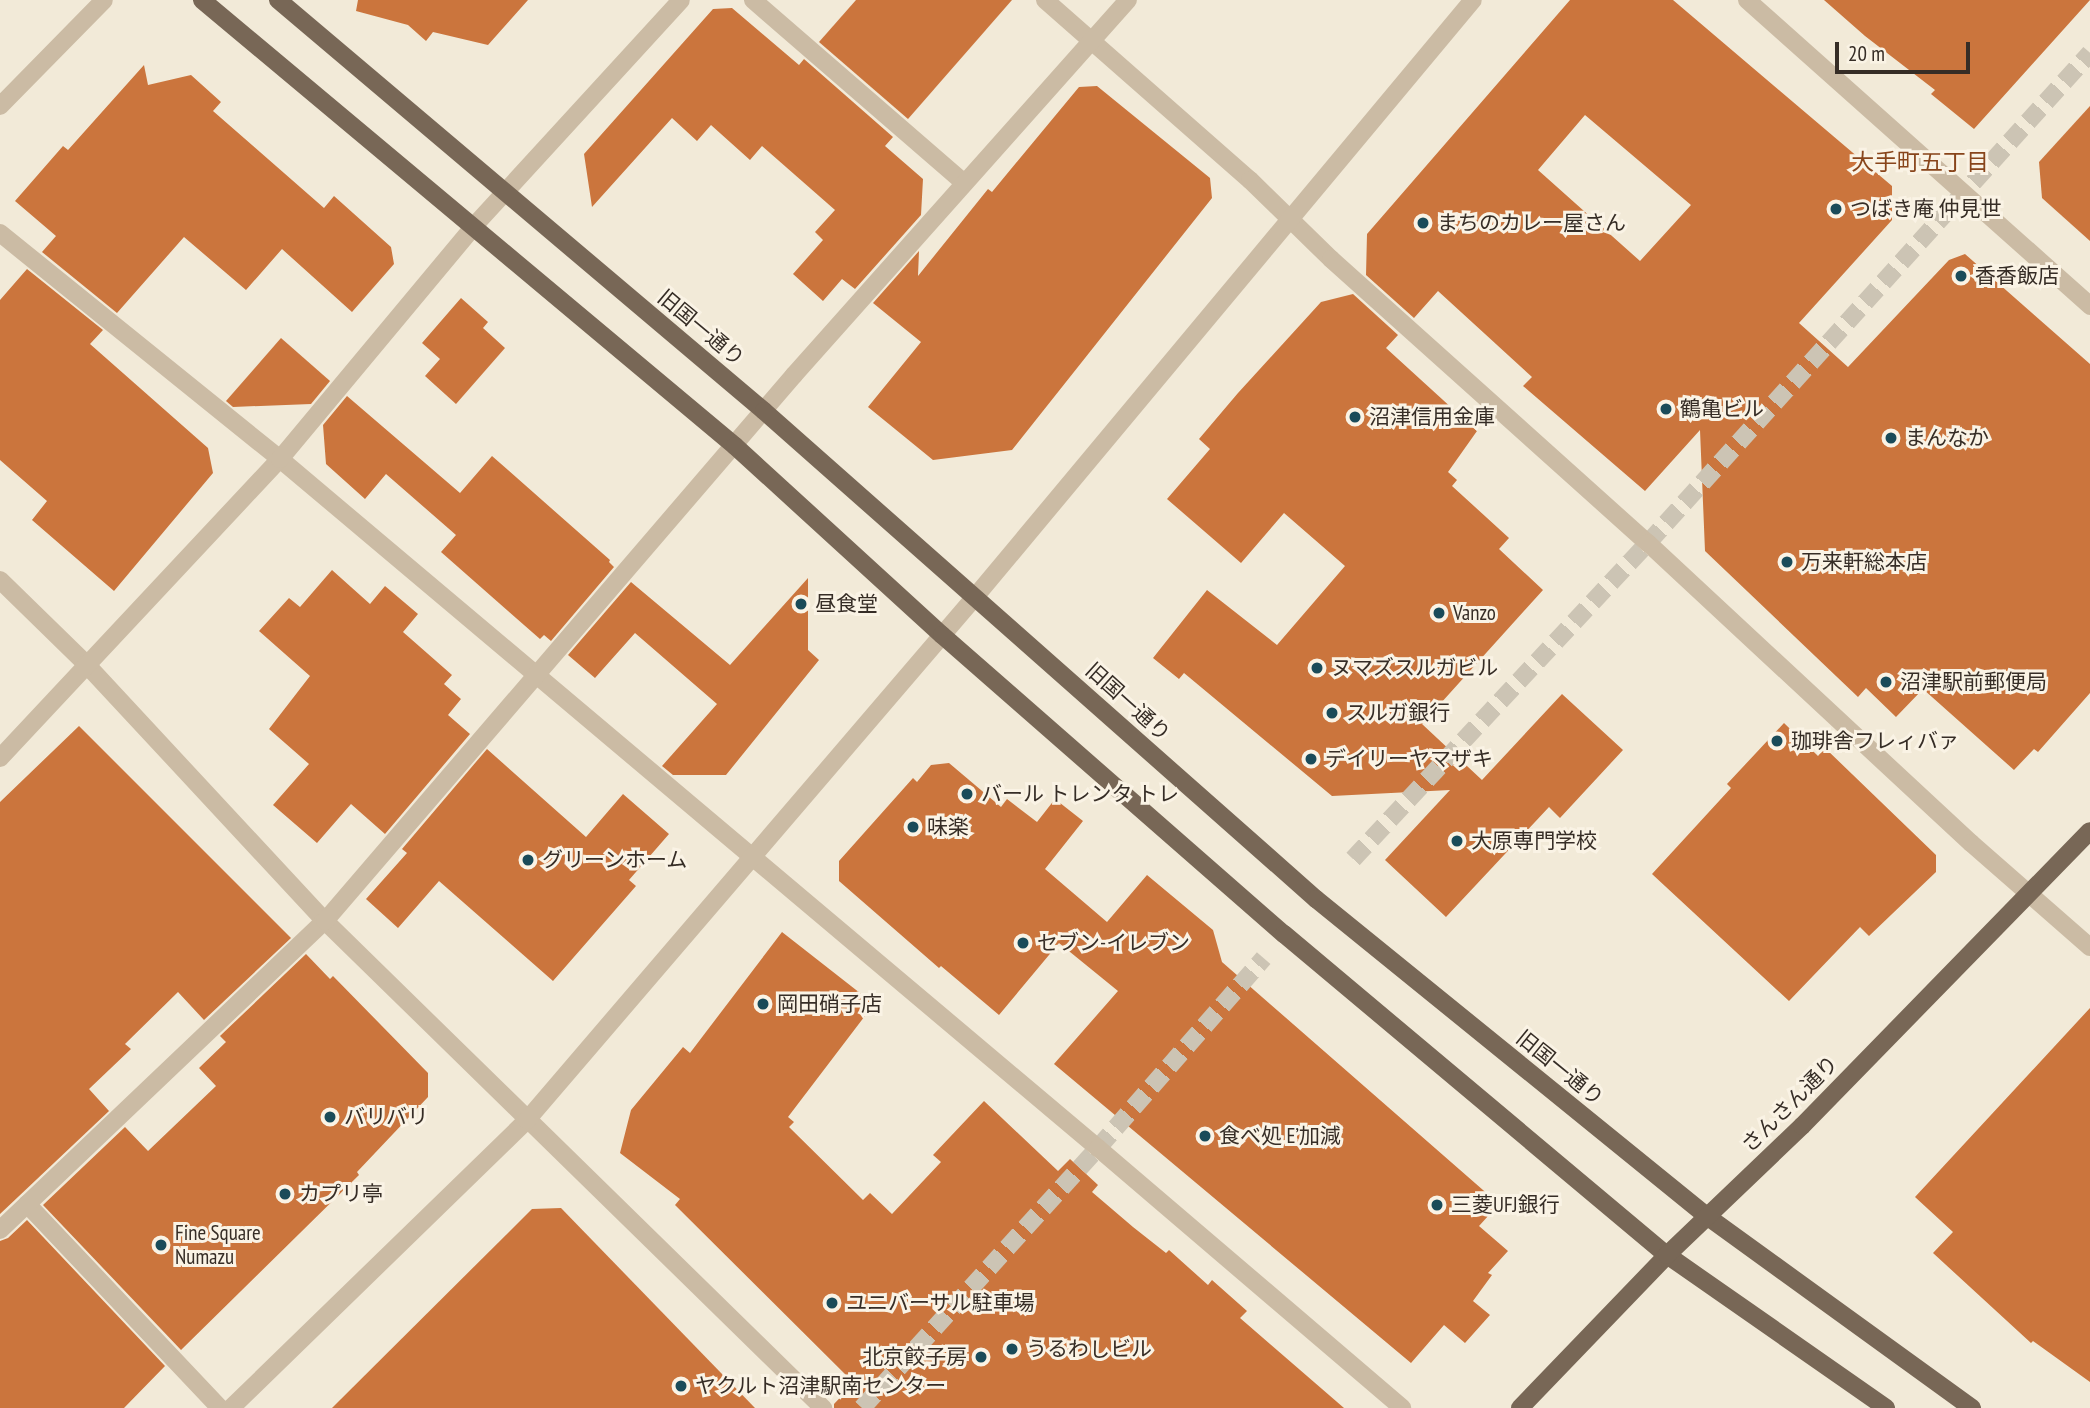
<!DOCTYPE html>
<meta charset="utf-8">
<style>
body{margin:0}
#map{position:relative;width:2090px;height:1408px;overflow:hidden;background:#f2ead8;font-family:"PT Sans Narrow","Noto Sans JP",sans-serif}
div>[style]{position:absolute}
.building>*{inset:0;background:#cb753d}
.minor-tunnel>*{height:18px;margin-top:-9px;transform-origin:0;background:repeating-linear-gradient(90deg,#ccc4b4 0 18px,transparent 0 27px)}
.minor>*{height:18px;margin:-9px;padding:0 9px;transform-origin:9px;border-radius:9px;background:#cbbba4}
.major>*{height:18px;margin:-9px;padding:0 9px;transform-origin:9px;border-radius:9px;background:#786756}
.dots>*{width:19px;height:19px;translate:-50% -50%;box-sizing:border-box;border:4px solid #faf3e5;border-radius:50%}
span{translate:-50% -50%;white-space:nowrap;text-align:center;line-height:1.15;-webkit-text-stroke:6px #faf3e5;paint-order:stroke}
.poi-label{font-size:21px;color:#362d26}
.left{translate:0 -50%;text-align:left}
.right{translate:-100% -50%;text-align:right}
.street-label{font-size:21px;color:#362d26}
.neighbourhood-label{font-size:23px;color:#88451b}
.scale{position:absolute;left:1835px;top:42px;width:135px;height:32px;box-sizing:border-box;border:4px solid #362d26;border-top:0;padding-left:9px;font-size:21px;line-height:24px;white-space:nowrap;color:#362d26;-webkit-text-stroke:5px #faf3e5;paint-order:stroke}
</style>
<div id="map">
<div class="building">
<i style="clip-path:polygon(358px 0,528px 0,488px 45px,433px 32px,426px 41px,408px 25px,356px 11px)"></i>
<i style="clip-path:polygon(856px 0,1012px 0,908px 119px,819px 42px)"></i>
<i style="clip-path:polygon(evenodd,1570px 0,1673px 0,1892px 186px,1892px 220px,1799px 323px,1848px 367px,1949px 260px,1965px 254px,2090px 364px,2090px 693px,2038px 752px,2034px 749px,2014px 770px,1923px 689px,1896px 717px,1866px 688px,1858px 697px,1705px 551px,1700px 430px,1645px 491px,1523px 386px,1532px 377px,1438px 291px,1414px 318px,1366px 275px,1367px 234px,1570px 0,1585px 115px,1691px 205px,1640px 261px,1538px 170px,1585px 115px)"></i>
<i style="clip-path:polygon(1824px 0,2090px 0,1974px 129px,1931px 94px,1935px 90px,1865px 36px)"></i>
<i style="clip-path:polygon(732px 8px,799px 65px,804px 59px,893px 137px,885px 146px,923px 179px,921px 215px,855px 289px,842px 279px,823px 301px,793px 274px,823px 240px,815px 232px,835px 210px,762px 146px,750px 160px,711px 125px,697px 141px,672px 118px,592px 207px,584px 154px,713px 9px)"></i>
<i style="clip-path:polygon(144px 65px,148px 85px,191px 75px,221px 102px,213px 111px,324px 208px,334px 196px,391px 247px,394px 264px,352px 312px,282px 249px,246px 290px,184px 237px,117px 313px,42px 252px,56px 236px,15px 201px,63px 146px,68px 150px)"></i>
<i style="clip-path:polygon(1097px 86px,1210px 178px,1212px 198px,1012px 450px,933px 460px,868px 407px,921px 342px,873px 303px,919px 251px,918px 276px,988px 189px,992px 192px,1079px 87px)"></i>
<i style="clip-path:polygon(2090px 106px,2090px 241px,2042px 198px,2039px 162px)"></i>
<i style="clip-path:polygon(27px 269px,103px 330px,90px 344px,208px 448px,213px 473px,114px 591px,32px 520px,47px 501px,0 460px,0 300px)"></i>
<i style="clip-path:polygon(1353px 294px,1398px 335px,1386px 348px,1477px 431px,1448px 472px,1457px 480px,1452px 486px,1509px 538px,1499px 549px,1543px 590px,1422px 724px,1482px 780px,1562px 694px,1623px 750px,1560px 818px,1549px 807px,1446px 917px,1385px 860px,1450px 790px,1332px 796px,1184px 673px,1179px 679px,1153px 658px,1207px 590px,1277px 645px,1345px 566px,1284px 513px,1241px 563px,1167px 499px,1210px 449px,1199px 439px,1238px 393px,1321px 302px)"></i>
<i style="clip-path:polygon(461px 298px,488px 322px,483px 328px,505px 348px,456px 404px,425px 376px,440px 359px,422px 343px)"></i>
<i style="clip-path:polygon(281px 338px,330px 381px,311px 404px,233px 407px,226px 401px)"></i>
<i style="clip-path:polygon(347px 396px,460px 493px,492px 456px,610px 560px,609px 562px,614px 567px,551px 641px,544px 635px,540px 639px,441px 552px,456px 535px,386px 474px,365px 499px,326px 464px,323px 425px)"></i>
<i style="clip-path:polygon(332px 570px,370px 604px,385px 586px,418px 614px,403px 632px,452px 675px,444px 684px,461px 699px,448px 715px,470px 734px,385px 834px,351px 804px,317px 843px,273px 805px,309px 764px,269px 729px,310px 676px,259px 631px,289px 598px,300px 607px)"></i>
<i style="clip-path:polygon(808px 578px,808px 650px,819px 660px,726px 775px,673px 775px,662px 766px,717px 704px,635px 633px,595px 678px,568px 655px,631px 582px,730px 665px)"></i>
<i style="clip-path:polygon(1784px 723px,1818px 756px,1825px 748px,1936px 855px,1936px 872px,1869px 936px,1860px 927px,1789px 1001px,1652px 874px,1731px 788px,1727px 784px)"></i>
<i style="clip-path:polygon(79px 726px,291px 938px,204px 1020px,178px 992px,125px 1044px,131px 1049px,89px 1089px,109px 1111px,0 1214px,0 802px)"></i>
<i style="clip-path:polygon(487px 749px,586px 837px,623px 794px,669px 834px,629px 880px,636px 886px,553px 981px,439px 881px,398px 928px,366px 899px,407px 853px,402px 849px)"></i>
<i style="clip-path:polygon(949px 763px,1001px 807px,1007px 799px,1037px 822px,1055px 799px,1083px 821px,1045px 869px,1107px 922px,1147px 875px,1213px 930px,1222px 962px,1499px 1204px,1479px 1226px,1508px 1251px,1488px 1273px,1492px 1275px,1473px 1301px,1490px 1315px,1465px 1343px,1444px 1325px,1411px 1363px,1054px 1064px,1118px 991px,1059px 943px,999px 1015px,941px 966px,939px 968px,839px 881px,839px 861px,913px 778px,917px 782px,931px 765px)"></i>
<i style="clip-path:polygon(782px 932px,874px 1004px,788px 1117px,794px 1122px,789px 1127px,863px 1200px,870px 1193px,892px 1214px,941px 1162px,933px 1155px,984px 1101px,1058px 1171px,1070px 1159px,1098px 1185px,1092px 1192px,1133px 1227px,1166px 1253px,1169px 1250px,1208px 1285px,1212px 1280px,1247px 1311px,1240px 1318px,1344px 1408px,834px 1408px,834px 1404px,854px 1383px,675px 1205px,680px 1199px,620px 1153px,631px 1110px,683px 1047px,690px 1053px)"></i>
<i style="clip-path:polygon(306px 954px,330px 979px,333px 976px,428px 1073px,428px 1097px,357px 1172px,359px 1175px,181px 1350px,43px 1205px,125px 1127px,148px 1151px,216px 1086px,199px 1068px,226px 1042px,220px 1036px)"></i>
<i style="clip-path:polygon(2090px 1008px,2090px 1382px,2033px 1341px,2031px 1343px,1933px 1253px,1953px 1232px,1915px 1197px)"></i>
<i style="clip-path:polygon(561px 1208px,755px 1408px,332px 1408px,532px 1209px)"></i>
<i style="clip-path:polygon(27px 1220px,165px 1366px,124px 1408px,0 1408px,0 1241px,8px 1238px)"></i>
</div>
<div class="minor-tunnel">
<i style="left:1353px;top:859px;width:432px;rotate:-47deg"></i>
<i style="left:1648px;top:543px;width:660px;rotate:-47.95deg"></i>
<i style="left:862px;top:1408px;width:351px;rotate:-47.8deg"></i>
<i style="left:1098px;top:1148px;width:252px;rotate:-48.9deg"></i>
</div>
<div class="minor">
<i style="left:753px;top:0;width:278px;rotate:40.9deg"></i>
<i style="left:1045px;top:0;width:273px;rotate:41.3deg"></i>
<i style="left:1250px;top:180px;width:113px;rotate:44.3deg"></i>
<i style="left:1331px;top:259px;width:426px;rotate:41.9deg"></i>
<i style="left:1648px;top:543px;width:441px;rotate:42.9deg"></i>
<i style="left:1971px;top:843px;width:158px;rotate:41.2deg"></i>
<i style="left:1747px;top:0;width:460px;rotate:41.7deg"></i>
<i style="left:0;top:106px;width:148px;rotate:-45.5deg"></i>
<i style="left:0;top:233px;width:360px;rotate:38.9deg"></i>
<i style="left:280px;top:459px;width:1070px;rotate:40.11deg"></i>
<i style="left:1098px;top:1148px;width:400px;rotate:40.5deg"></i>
<i style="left:0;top:580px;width:120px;rotate:44.3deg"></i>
<i style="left:86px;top:664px;width:351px;rotate:47.1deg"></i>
<i style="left:325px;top:921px;width:697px;rotate:44.36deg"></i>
<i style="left:0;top:758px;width:410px;rotate:-46.9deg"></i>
<i style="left:280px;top:459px;width:303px;rotate:-50.2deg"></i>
<i style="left:474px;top:226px;width:306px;rotate:-47.5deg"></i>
<i style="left:27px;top:1204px;width:281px;rotate:46.6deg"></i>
<i style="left:0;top:1230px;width:448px;rotate:-43.6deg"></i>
<i style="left:325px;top:921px;width:720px;rotate:-49.34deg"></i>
<i style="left:794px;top:375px;width:502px;rotate:-48.31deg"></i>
<i style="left:231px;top:1408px;width:413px;rotate:-44.2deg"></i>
<i style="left:527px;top:1120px;width:689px;rotate:-49.42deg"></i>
<i style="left:975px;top:597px;width:777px;rotate:-50.17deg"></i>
</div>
<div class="major">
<i style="left:202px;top:0;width:695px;rotate:39.92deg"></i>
<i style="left:735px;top:446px;width:280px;rotate:42.4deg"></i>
<i style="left:942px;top:635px;width:454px;rotate:41.2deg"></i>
<i style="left:1284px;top:934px;width:500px;rotate:40deg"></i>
<i style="left:1667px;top:1255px;width:267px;rotate:34.9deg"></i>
<i style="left:278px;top:0;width:636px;rotate:40.22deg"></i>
<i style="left:764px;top:411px;width:737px;rotate:41.48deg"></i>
<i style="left:1316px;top:899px;width:505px;rotate:39.05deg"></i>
<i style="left:1708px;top:1217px;width:326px;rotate:35.9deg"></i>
<i style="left:1520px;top:1408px;width:212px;rotate:-46.1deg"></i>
<i style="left:1667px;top:1255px;width:187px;rotate:-43.7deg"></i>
<i style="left:1802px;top:1126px;width:412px;rotate:-45.7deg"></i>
</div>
<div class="dots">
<i style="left:1836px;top:209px;background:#1a4b59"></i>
<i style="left:1423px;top:223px;background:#1a4b59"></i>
<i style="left:1961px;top:276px;background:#1a4b59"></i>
<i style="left:1666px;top:409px;background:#1a4b59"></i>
<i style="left:1355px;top:417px;background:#1a4b59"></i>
<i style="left:1891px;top:438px;background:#1a4b59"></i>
<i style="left:1787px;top:562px;background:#1a4b59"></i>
<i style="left:801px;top:604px;background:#1a4b59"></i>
<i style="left:1439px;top:613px;background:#1a4b59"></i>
<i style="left:1317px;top:668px;background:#1a4b59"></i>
<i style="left:1886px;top:682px;background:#1a4b59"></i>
<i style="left:1332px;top:713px;background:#1a4b59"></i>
<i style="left:1777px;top:741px;background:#1a4b59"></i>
<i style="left:1311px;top:759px;background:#1a4b59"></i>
<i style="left:967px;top:794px;background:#1a4b59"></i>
<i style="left:913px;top:827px;background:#1a4b59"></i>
<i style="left:1457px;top:841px;background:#1a4b59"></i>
<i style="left:528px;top:860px;background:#1a4b59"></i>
<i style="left:1023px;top:943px;background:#1a4b59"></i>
<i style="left:763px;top:1004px;background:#1a4b59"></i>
<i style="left:330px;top:1117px;background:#1a4b59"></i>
<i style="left:1205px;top:1136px;background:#1a4b59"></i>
<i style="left:285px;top:1194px;background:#1a4b59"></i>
<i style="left:1437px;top:1205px;background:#1a4b59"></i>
<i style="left:161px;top:1245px;background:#1a4b59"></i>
<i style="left:832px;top:1303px;background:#1a4b59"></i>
<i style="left:1012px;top:1349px;background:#1a4b59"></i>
<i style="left:981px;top:1357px;background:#1a4b59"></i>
<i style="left:681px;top:1386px;background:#1a4b59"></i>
</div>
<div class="poi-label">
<span class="left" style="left:1850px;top:209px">つばき庵 仲見世</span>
<span class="left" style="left:1437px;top:223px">まちのカレー屋さん</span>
<span class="left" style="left:1975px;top:276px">香香飯店</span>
<span class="left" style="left:1680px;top:409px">鶴亀ビル</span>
<span class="left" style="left:1369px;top:417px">沼津信用金庫</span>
<span class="left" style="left:1905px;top:438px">まんなか</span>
<span class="left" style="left:1801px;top:562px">万来軒総本店</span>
<span class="left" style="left:815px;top:604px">昼食堂</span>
<span class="left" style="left:1453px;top:613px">Vanzo</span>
<span class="left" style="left:1331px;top:668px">ヌマズスルガビル</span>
<span class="left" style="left:1900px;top:682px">沼津駅前郵便局</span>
<span class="left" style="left:1346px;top:713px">スルガ銀行</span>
<span class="left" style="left:1791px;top:741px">珈琲舎フレィバァ</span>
<span class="left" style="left:1325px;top:759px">デイリーヤマザキ</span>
<span class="left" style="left:981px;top:794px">バール トレンタ トレ</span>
<span class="left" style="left:927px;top:827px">味楽</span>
<span class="left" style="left:1471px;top:841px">大原専門学校</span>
<span class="left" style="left:542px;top:860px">グリーンホーム</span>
<span class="left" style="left:1037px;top:943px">セブン-イレブン</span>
<span class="left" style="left:777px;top:1004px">岡田硝子店</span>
<span class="left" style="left:344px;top:1117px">バリバリ</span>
<span class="left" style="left:1219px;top:1136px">食べ処 E’加減</span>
<span class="left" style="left:299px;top:1194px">カプリ亭</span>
<span class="left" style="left:1451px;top:1205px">三菱UFJ銀行</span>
<span class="left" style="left:175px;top:1245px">Fine Square<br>Numazu</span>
<span class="left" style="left:846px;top:1303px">ユニバーサル駐車場</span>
<span class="left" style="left:1026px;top:1349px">うるわしビル</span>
<span class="right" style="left:967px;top:1357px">北京餃子房</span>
<span class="left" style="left:695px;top:1386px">ヤクルト沼津駅南センター</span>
</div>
<div class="street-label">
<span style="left:701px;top:328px;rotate:40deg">旧国一通り</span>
<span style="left:1128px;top:702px;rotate:42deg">旧国一通り</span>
<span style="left:1560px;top:1068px;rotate:39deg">旧国一通り</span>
<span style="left:1790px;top:1104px;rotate:-45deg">さんさん通り</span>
</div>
<div class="neighbourhood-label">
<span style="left:1920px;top:162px">大手町五丁目</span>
</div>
<div class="scale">20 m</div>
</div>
